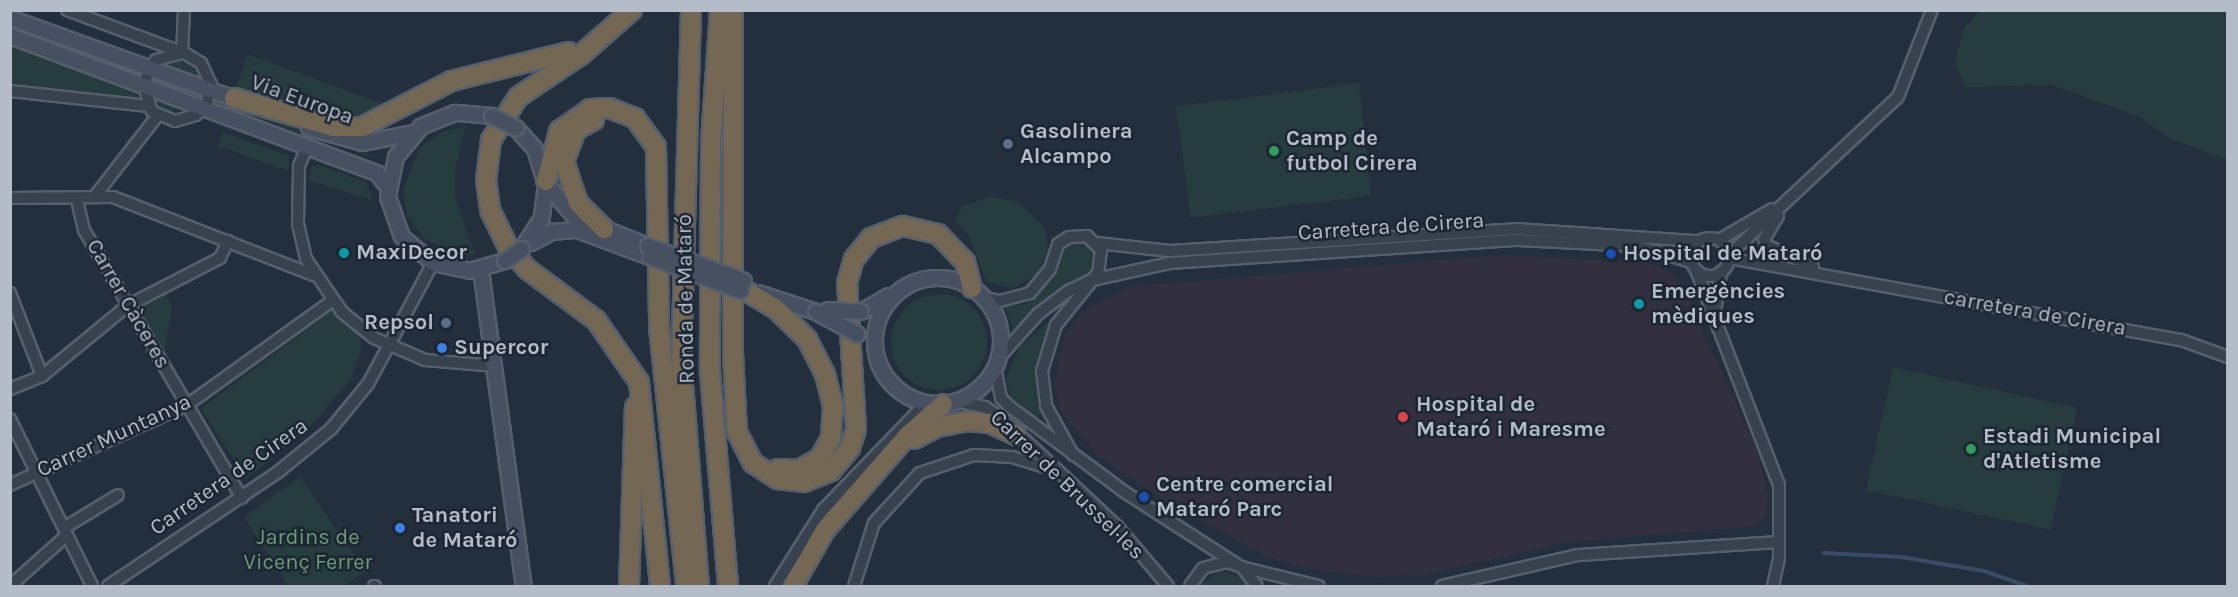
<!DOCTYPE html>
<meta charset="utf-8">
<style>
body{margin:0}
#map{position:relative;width:2238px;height:597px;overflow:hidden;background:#242f3e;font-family:Karla,sans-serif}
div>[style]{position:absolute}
.medical>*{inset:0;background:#32303f}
.green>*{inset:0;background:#263c3f}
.round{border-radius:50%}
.stream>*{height:4px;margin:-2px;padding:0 2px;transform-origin:2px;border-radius:2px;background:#394c67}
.roads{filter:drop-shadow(2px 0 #565f6c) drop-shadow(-2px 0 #565f6c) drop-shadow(0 2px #565f6c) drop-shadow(0 -2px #565f6c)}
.street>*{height:10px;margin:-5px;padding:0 5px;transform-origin:5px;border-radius:5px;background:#38414e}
.street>.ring{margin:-5px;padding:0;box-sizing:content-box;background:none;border:10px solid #38414e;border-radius:50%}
.secondary>*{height:14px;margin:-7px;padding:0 7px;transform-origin:7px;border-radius:7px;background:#465061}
.secondary>.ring{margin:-7px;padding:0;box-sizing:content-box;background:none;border:14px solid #465061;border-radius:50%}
.highway>*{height:18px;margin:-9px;padding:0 9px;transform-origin:9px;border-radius:9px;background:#746855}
.bridges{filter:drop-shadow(2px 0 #565f6c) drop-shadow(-2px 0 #565f6c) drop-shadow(0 2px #565f6c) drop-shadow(0 -2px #565f6c)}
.secondary-bridge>*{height:14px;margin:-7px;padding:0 7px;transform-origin:7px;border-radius:7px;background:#465061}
.dots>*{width:16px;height:16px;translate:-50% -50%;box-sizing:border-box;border:3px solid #1d2633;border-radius:50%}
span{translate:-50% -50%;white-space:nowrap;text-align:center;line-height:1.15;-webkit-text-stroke:5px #1d2633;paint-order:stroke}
.street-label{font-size:22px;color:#b4bcc9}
.poi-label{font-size:22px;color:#b4bcc9;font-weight:700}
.left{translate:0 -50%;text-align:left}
.right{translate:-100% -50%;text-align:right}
.park-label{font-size:22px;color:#6b9a76}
.frame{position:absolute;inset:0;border:12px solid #b4bcc9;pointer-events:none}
</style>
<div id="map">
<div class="medical">
<i style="clip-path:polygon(1502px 255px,1648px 263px,1669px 271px,1682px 284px,1758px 453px,1768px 495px,1766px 515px,1755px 526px,1566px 542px,1423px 575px,1370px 577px,1309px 568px,1271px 558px,1169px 503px,1098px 456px,1061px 412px,1054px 386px,1065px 335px,1081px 313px,1128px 287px)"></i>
</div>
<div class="green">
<i style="clip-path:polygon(1979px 11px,2227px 11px,2227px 160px,2169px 138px,2140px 117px,2052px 85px,1966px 87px,1955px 64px,1963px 30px)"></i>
<i style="clip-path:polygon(10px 25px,139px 71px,139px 73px,11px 30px)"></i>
<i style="clip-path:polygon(10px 42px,132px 88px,139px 98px,11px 84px)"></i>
<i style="clip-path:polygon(248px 54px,396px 109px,379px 119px,334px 122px,236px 87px)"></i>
<i style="clip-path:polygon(173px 59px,191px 64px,202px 80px,162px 66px)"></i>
<i style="clip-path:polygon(154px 76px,202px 93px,202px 97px,152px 81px)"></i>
<i style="clip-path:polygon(1359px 83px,1371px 196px,1191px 218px,1176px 106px)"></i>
<i style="clip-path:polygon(153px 94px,191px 110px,163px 111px)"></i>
<i style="clip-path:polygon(218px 98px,353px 147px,383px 161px,214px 103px)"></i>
<i style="clip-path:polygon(466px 126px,455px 169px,456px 199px,475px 255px,461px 256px,424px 239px,407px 215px,403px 189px,420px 148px,442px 132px)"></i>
<i style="clip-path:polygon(223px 132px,289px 156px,288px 171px,218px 146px)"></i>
<i style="clip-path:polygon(319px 165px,366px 182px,372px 200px,309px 181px,312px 166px)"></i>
<i style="clip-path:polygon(991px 197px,1020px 202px,1045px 228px,1048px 249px,1039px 273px,1014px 288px,986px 282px,969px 236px,955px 221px,962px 206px)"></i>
<i style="clip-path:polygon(1083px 241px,1096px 256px,1090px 272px,1013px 330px,1005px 307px,1025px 304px,1042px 291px,1054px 277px,1061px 247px)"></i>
<i style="clip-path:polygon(164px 290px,172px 307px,164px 354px,136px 305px)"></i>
<i class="round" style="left:891px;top:294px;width:96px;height:96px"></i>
<i style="clip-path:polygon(338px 311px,360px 334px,361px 350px,351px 379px,305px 432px,246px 479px,201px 409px,330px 312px)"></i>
<i style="clip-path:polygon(1057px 314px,1040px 352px,1036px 382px,1042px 413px,1037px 418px,1010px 396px,1006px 379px,1019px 348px)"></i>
<i style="clip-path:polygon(1893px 367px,2077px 408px,2051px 530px,1866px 490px)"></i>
<i style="clip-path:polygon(300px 477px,366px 571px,343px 586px,288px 586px,244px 517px)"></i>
<i style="clip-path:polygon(1218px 571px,1240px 576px,1248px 586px,1200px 586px)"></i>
</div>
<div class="stream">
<i style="left:1824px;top:553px;width:77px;rotate:3deg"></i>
<i style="left:1901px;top:557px;width:84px;rotate:9.6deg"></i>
<i style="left:1984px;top:571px;width:46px;rotate:19.2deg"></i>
</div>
<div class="roads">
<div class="street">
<i style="left:67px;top:10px;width:127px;rotate:20.3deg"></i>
<i style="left:186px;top:54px;width:17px;rotate:31deg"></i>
<i style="left:201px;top:63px;width:23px;rotate:65deg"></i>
<i style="left:211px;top:84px;width:19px;rotate:102deg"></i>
<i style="left:207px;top:103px;width:16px;rotate:133deg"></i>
<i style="left:196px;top:115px;width:22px;rotate:164deg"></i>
<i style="left:175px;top:121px;width:25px;rotate:-157deg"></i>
<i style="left:152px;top:111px;width:28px;rotate:-108deg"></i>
<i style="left:143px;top:84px;width:27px;rotate:-62deg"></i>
<i style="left:156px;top:60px;width:27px;rotate:-15deg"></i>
<i style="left:182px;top:53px;width:43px;rotate:-87.3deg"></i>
<i style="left:10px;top:91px;width:139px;rotate:6.2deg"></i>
<i style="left:307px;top:147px;width:21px;rotate:113deg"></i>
<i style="left:299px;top:166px;width:58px;rotate:91deg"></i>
<i style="left:298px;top:224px;width:36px;rotate:77deg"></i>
<i style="left:306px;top:259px;width:64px;rotate:55.8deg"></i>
<i style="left:342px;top:312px;width:41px;rotate:39.1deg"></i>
<i style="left:374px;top:338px;width:56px;rotate:23.3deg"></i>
<i style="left:425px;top:360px;width:71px;rotate:4.8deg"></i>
<i style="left:95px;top:196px;width:103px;rotate:-52.1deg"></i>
<i style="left:10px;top:198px;width:103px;rotate:-0.6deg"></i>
<i style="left:113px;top:197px;width:218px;rotate:21.3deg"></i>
<i style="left:77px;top:200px;width:31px;rotate:77deg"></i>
<i style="left:84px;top:230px;width:311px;rotate:59.5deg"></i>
<i style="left:1778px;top:216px;width:27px;rotate:121deg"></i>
<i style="left:1764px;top:239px;width:6px;rotate:72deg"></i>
<i style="left:1766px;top:245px;width:52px;rotate:25.1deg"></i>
<i class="ring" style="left:1691px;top:238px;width:28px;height:28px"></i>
<i style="left:1719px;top:240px;width:61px;rotate:-30.3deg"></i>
<i style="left:1097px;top:243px;width:73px;rotate:6.3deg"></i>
<i style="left:1170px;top:251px;width:346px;rotate:-3.6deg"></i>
<i style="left:1515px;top:229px;width:183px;rotate:3.8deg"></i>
<i style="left:1729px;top:255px;width:231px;rotate:-43.1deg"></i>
<i style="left:1898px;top:97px;width:93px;rotate:-68.7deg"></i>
<i style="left:1729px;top:258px;width:459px;rotate:10.3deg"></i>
<i style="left:2181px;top:340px;width:50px;rotate:19.9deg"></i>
<i style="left:1696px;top:270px;width:230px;rotate:68.9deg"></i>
<i style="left:1779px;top:485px;width:73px;rotate:90deg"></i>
<i style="left:1779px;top:558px;width:29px;rotate:102deg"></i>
<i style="left:10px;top:293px;width:89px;rotate:68.9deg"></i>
<i style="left:982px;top:297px;width:18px;rotate:13deg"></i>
<i style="left:1000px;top:301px;width:31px;rotate:-15deg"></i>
<i style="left:1030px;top:293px;width:31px;rotate:-50deg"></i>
<i style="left:1050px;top:269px;width:26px;rotate:-72deg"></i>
<i style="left:1058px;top:244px;width:13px;rotate:-32deg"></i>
<i style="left:1069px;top:237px;width:18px;rotate:-3deg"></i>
<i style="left:1087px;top:236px;width:20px;rotate:45deg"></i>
<i style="left:1101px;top:250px;width:23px;rotate:97deg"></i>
<i style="left:1098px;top:273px;width:67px;rotate:128.9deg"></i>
<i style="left:1056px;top:325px;width:48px;rotate:106.9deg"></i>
<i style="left:1042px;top:371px;width:35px;rotate:83deg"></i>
<i style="left:1046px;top:406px;width:56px;rotate:61.1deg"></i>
<i style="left:1714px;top:319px;width:48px;rotate:-81.5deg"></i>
<i style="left:998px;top:359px;width:60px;rotate:-48.4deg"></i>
<i style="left:1038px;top:314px;width:39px;rotate:-37deg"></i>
<i style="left:1069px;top:291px;width:25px;rotate:-26deg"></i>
<i style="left:1092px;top:280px;width:79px;rotate:-12.4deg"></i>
<i style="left:1169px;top:263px;width:350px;rotate:-3.8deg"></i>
<i style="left:1518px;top:240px;width:119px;rotate:2.9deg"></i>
<i style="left:1637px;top:246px;width:56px;rotate:16.5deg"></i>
<i style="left:995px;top:367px;width:32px;rotate:79deg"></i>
<i style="left:1001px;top:398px;width:13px;rotate:45deg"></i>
<i style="left:1010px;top:407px;width:144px;rotate:36.6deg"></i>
<i style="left:1126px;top:493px;width:131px;rotate:32.8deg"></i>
<i style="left:10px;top:389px;width:35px;rotate:-22deg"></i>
<i style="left:42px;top:376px;width:110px;rotate:-39.5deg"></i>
<i style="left:127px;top:306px;width:105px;rotate:-27.3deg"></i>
<i style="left:220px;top:258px;width:19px;rotate:-65deg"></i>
<i style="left:956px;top:401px;width:30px;rotate:12deg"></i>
<i style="left:985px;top:407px;width:24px;rotate:35deg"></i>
<i style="left:1005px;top:421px;width:154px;rotate:43.2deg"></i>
<i style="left:1117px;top:526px;width:79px;rotate:49.6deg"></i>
<i style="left:10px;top:419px;width:186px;rotate:63.8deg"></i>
<i style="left:10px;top:485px;width:194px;rotate:-24.3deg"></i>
<i style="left:187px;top:405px;width:180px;rotate:-35.7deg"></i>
<i style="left:64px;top:528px;width:63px;rotate:-31.4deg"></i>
<i style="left:1245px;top:568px;width:76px;rotate:13.7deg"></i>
<i style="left:10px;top:586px;width:75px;rotate:-41.8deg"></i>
<i style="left:108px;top:586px;width:205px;rotate:-33.8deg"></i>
<i style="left:278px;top:472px;width:68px;rotate:-39.1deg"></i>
<i style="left:331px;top:429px;width:58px;rotate:-50.6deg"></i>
<i style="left:368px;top:384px;width:137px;rotate:-61.8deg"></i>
<i style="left:374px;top:586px;width:1px"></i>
<i style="left:775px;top:586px;width:90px;rotate:-57.7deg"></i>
<i style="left:823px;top:510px;width:149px;rotate:-46.1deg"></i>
<i style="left:854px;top:586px;width:66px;rotate:-72.4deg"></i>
<i style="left:874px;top:523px;width:68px;rotate:-47.4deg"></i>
<i style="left:920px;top:473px;width:57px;rotate:-18.4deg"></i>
<i style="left:974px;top:455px;width:38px;rotate:3deg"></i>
<i style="left:1012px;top:457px;width:41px;rotate:17.1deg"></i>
<i style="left:1190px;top:586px;width:22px;rotate:-54deg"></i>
<i style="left:1203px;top:568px;width:25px;rotate:-14deg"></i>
<i style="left:1227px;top:562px;width:16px;rotate:18deg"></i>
<i style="left:1242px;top:567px;width:24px;rotate:52deg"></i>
<i style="left:1442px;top:586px;width:140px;rotate:-12.8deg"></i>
<i style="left:1579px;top:555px;width:200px;rotate:-3.7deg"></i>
</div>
<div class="secondary">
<i style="left:10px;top:18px;width:245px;rotate:19.8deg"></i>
<i style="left:10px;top:36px;width:392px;rotate:20.5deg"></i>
<i style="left:377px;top:173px;width:18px;rotate:52deg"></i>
<i style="left:492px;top:116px;width:37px;rotate:-175deg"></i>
<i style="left:455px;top:113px;width:37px;rotate:158deg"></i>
<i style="left:421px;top:127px;width:39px;rotate:130deg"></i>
<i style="left:396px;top:157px;width:41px;rotate:101.3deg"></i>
<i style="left:388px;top:197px;width:42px;rotate:70.7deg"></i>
<i style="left:402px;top:237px;width:40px;rotate:40deg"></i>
<i style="left:433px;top:263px;width:38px;rotate:12deg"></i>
<i style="left:470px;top:271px;width:36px;rotate:-16deg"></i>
<i style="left:309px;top:128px;width:56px;rotate:15.5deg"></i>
<i style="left:363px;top:143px;width:52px;rotate:-11.1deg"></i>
<i style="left:516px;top:128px;width:28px;rotate:48deg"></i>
<i style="left:535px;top:149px;width:37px;rotate:73deg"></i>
<i style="left:546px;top:184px;width:34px;rotate:97deg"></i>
<i style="left:542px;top:218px;width:37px;rotate:123deg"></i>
<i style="left:546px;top:184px;width:44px;rotate:48.7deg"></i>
<i style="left:575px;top:217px;width:79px;rotate:21.7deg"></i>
<i style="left:531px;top:243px;width:24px;rotate:-28deg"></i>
<i style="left:552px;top:232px;width:25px;rotate:-5deg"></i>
<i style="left:577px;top:230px;width:78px;rotate:20.3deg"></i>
<i style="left:481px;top:270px;width:319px;rotate:82.3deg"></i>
<i class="ring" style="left:875px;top:278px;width:112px;height:112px"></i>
<i style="left:758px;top:293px;width:61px;rotate:18.1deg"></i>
<i style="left:861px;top:312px;width:32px;rotate:-30deg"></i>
</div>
<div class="highway">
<i style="left:632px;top:10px;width:67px;rotate:138.7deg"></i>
<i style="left:582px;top:54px;width:77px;rotate:146.1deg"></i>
<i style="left:518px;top:97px;width:51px;rotate:122.1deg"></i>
<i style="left:491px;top:140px;width:40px;rotate:97.1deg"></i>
<i style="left:486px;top:180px;width:30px;rotate:82deg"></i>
<i style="left:490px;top:210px;width:41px;rotate:64.1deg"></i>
<i style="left:508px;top:247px;width:29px;rotate:49deg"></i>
<i style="left:527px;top:269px;width:86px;rotate:36.5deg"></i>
<i style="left:596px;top:320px;width:75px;rotate:55.3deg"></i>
<i style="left:639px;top:382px;width:205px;rotate:84.1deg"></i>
<i style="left:691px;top:10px;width:348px;rotate:91.6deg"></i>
<i style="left:681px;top:358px;width:229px;rotate:85.5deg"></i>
<i style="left:720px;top:10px;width:132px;rotate:93.9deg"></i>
<i style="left:711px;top:142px;width:229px;rotate:90.3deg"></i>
<i style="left:710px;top:371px;width:216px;rotate:85.2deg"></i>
<i style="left:733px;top:10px;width:344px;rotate:90deg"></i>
<i style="left:733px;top:354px;width:78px;rotate:87.1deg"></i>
<i style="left:737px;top:432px;width:35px;rotate:63deg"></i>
<i style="left:753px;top:463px;width:30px;rotate:33deg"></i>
<i style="left:778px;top:479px;width:26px;rotate:7deg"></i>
<i style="left:804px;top:482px;width:29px;rotate:-22deg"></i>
<i style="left:831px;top:471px;width:30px;rotate:-50deg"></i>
<i style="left:850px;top:448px;width:20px;rotate:-72deg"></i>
<i style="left:856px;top:429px;width:146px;rotate:-93.5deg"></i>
<i style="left:847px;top:283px;width:25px;rotate:-74deg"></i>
<i style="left:854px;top:259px;width:27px;rotate:-51deg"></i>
<i style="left:871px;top:238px;width:34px;rotate:-21deg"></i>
<i style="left:903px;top:226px;width:36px;rotate:13deg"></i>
<i style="left:938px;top:234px;width:39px;rotate:46deg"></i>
<i style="left:965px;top:262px;width:27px;rotate:75deg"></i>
<i style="left:234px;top:98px;width:104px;rotate:16.2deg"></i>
<i style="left:334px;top:127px;width:28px"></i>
<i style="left:362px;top:127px;width:100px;rotate:-27.3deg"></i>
<i style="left:451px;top:81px;width:121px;rotate:-13.9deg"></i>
<i style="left:594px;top:120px;width:21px;rotate:151deg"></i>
<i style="left:576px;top:130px;width:33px;rotate:111deg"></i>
<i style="left:564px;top:161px;width:44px;rotate:71.6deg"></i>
<i style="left:578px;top:203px;width:37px;rotate:45deg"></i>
<i style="left:546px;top:181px;width:52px;rotate:-75.4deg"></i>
<i style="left:559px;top:131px;width:38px;rotate:-35deg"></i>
<i style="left:590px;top:109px;width:19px;rotate:-3deg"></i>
<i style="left:609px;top:108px;width:28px;rotate:21deg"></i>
<i style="left:635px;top:118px;width:36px;rotate:54deg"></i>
<i style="left:656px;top:147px;width:180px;rotate:89deg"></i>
<i style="left:659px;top:327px;width:260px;rotate:84deg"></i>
<i style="left:748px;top:292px;width:31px;rotate:31deg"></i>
<i style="left:775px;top:308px;width:45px;rotate:44.1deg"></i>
<i style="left:807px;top:339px;width:39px;rotate:63deg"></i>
<i style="left:825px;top:374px;width:34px;rotate:76deg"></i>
<i style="left:833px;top:407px;width:31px;rotate:94deg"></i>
<i style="left:831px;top:438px;width:23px;rotate:119deg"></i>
<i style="left:820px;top:458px;width:24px;rotate:150deg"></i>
<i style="left:799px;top:470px;width:21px;rotate:-177deg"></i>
<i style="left:914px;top:439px;width:26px;rotate:-28deg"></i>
<i style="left:937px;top:427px;width:31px;rotate:-11deg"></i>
<i style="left:967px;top:421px;width:23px;rotate:5deg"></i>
<i style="left:990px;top:423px;width:29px;rotate:25deg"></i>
<i style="left:629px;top:586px;width:179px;rotate:-88.1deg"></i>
<i style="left:793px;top:586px;width:64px;rotate:-60.3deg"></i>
<i style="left:825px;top:530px;width:125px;rotate:-48.9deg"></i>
<i style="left:907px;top:436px;width:48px;rotate:-41.6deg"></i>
</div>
</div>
<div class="bridges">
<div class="secondary-bridge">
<i style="left:492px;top:116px;width:27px;rotate:27deg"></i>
<i style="left:648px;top:246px;width:102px;rotate:20deg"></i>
<i style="left:650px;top:257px;width:97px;rotate:20.5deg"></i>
<i style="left:505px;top:261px;width:21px;rotate:-35deg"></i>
<i style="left:828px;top:310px;width:33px;rotate:3deg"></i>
<i style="left:816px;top:312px;width:47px;rotate:28.2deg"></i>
</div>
</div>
<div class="dots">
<i style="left:1008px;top:144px;background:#5c6f8a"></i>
<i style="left:1274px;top:151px;background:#2e9e5b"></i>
<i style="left:344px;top:253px;background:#0f9aa8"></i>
<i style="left:1611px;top:254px;background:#1a4fb4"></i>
<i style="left:1639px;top:304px;background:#0f9aa8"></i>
<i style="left:446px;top:323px;background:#5c6f8a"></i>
<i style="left:442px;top:348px;background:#3f7fe0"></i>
<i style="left:1403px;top:417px;background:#e0444e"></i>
<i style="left:1971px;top:449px;background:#2e9e5b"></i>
<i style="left:1144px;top:497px;background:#1a4fb4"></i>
<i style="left:400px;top:528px;background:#3f7fe0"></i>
</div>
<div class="street-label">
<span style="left:302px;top:100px;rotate:20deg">Via Europa</span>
<span style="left:1391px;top:227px;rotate:-4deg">Carretera de Cirera</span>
<span style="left:686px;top:299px;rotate:-91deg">Ronda de Mataró</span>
<span style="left:128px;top:304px;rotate:60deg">Carrer Càceres</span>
<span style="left:2035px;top:313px;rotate:10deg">carretera de Cirera</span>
<span style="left:114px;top:436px;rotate:-25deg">Carrer Muntanya</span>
<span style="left:229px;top:477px;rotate:-35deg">Carretera de Cirera</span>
<span style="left:1067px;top:485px;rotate:44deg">Carrer de Brussel·les</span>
</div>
<div class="poi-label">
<span class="left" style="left:1020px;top:144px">Gasolinera<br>Alcampo</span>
<span class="left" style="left:1286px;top:151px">Camp de<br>futbol Cirera</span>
<span class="left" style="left:356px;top:253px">MaxiDecor</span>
<span class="left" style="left:1623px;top:254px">Hospital de Mataró</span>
<span class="left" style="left:1651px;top:304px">Emergències<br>mèdiques</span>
<span class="right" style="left:434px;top:323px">Repsol</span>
<span class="left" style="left:454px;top:348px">Supercor</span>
<span class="left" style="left:1416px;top:417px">Hospital de<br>Mataró i Maresme</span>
<span class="left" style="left:1983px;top:449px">Estadi Municipal<br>d'Atletisme</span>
<span class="left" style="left:1156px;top:497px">Centre comercial<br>Mataró Parc</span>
<span class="left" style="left:412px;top:528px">Tanatori<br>de Mataró</span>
</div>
<div class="park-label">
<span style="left:308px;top:550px">Jardins de<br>Vicenç Ferrer</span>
</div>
<div class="frame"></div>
</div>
